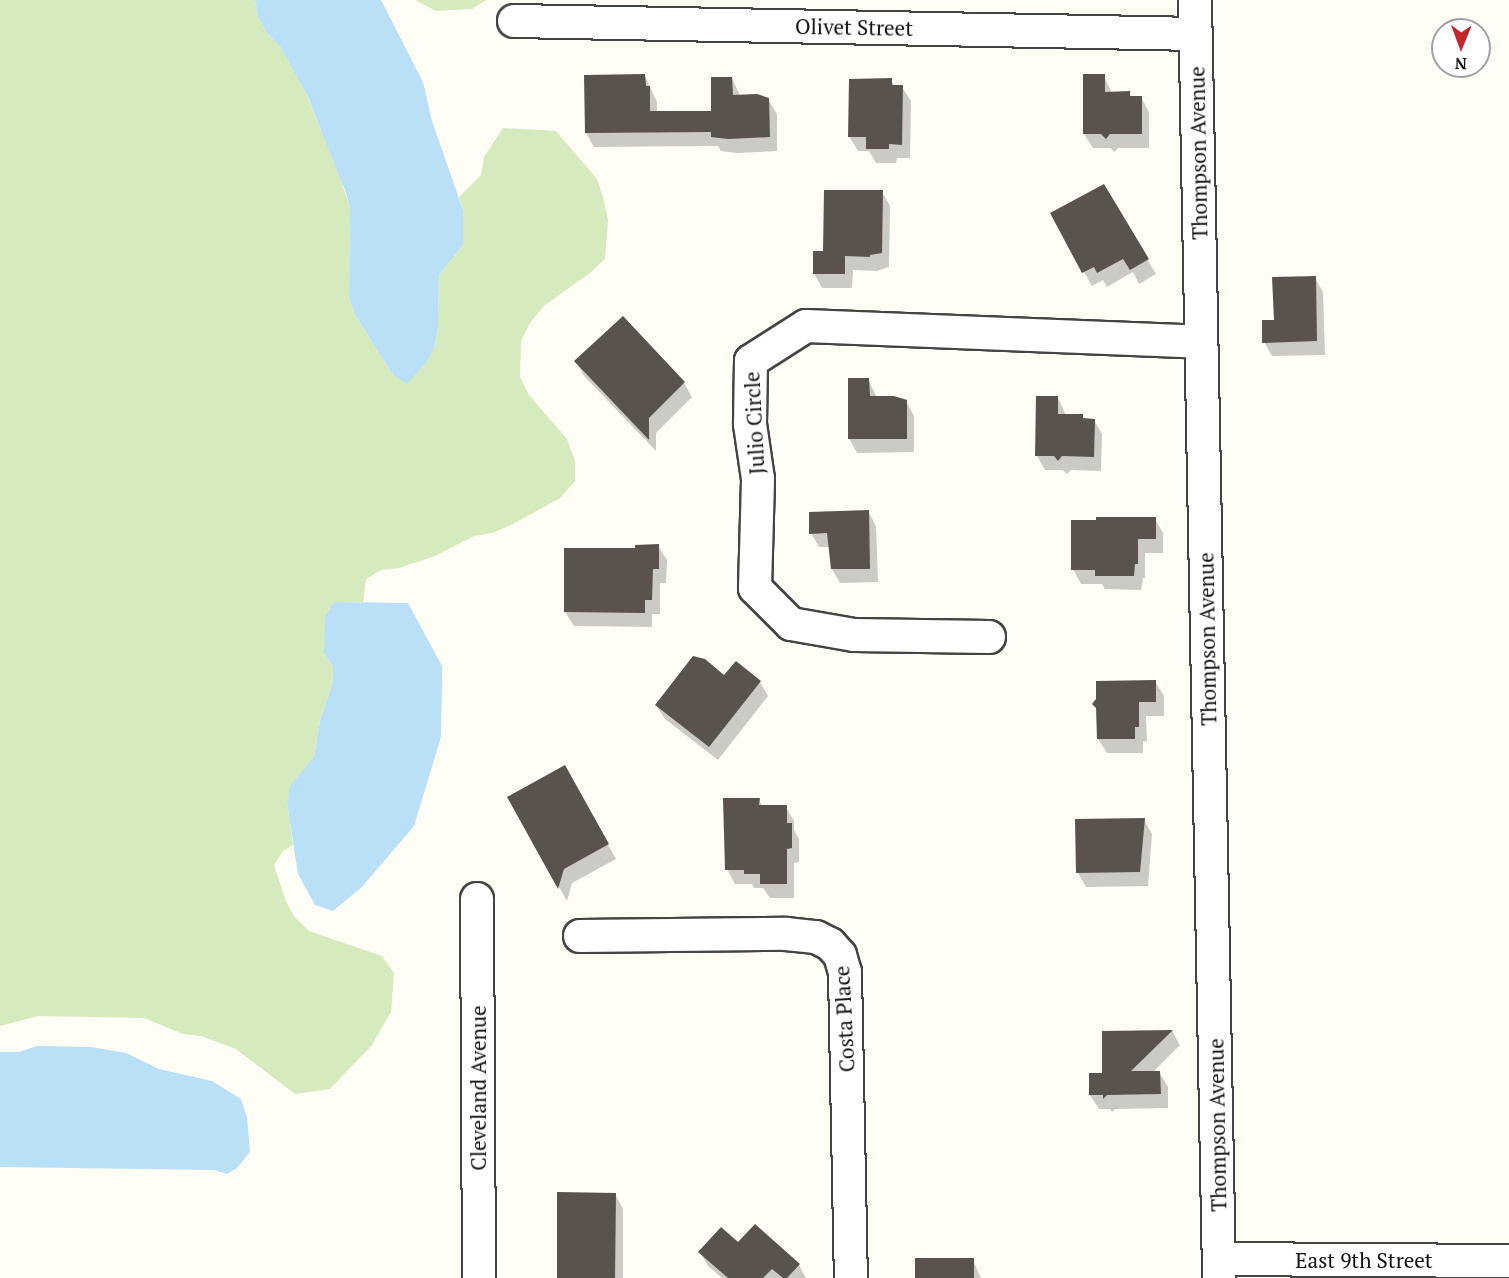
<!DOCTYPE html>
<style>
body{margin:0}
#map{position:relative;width:1509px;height:1278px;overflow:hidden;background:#fffdf5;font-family:"PT Serif",serif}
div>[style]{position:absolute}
.green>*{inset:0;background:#d5ebbd}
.water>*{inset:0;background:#b9e0f7}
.shadow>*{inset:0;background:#0003}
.building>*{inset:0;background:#5a524d}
.roads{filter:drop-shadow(2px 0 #444) drop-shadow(-2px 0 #444) drop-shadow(0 2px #444) drop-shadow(0 -2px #444)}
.minor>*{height:32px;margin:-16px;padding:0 16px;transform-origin:16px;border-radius:16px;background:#fff}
span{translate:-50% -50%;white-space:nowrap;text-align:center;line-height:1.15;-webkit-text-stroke:6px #fff;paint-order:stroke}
.street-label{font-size:21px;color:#111}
.north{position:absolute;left:1431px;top:18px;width:60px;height:60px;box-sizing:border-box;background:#fff;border:2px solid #a0a0a0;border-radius:50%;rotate:181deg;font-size:16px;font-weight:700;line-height:24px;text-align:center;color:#111}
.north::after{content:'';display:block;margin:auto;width:21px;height:27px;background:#c4262e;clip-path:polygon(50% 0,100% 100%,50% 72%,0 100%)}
</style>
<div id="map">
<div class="green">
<i style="clip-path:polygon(0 0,255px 0,258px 17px,267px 33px,281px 48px,299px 77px,339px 173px,350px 208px,349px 297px,355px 315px,393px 375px,435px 346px,438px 328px,439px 275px,463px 245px,463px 210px,459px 197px,481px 175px,484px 157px,503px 128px,556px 131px,597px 179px,603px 197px,608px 220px,605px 259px,590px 273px,545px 305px,530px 323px,521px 341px,520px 377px,529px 395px,567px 439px,575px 461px,575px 481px,560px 498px,513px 524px,492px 533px,474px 536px,435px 556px,399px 568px,381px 570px,366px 579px,363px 602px,334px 602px,324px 653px,333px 667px,332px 685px,320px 721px,314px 757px,287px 803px,293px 845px,283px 851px,274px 865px,286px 901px,294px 916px,309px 931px,382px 956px,394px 973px,391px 1012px,372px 1045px,330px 1089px,295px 1094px,236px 1049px,201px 1036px,183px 1034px,144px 1018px,38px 1016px,0 1026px)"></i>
<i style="clip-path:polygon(415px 0,486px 0,472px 9px,436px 11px)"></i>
</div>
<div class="water">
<i style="clip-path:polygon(255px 0,381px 0,423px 82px,432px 121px,463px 210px,463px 245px,439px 275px,438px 328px,435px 346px,426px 363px,407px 384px,393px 375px,355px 315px,349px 297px,350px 208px,345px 190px,307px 95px,281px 48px,267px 33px,258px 17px)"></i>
<i style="clip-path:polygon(334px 602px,408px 603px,442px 666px,442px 683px,441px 737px,414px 826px,362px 887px,333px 911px,315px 905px,298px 874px,287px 803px,290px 786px,314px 757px,320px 721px,332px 685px,333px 667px,324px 653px,325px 617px)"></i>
<i style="clip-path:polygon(37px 1046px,91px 1047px,126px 1053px,159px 1069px,212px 1081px,241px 1099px,247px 1117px,250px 1152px,237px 1168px,227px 1174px,214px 1170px,0 1167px,0 1052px,19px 1052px)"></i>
</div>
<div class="shadow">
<i style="clip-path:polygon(645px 76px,657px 102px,657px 112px,712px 112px,732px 78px,740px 96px,768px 99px,777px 114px,777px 151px,737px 153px,721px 151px,718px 146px,594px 147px,586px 133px)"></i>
<i style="clip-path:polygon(1104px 76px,1112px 93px,1129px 93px,1132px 97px,1141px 97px,1149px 112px,1149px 148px,1118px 148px,1114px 152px,1111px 148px,1093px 148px,1084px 134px)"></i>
<i style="clip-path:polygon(891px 80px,895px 87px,902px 87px,911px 101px,910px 158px,897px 158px,896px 163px,876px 163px,869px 151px,858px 151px,849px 136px)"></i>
<i style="clip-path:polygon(1103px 186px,1156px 274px,1139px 284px,1133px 272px,1107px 287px,1103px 280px,1092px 286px,1084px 272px)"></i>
<i style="clip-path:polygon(882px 192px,890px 206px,889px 267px,877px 271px,853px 270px,852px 288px,822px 288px,814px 273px,825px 253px)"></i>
<i style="clip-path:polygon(1315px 278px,1323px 292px,1325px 355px,1272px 356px,1264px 342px,1276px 321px)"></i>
<i style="clip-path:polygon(576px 362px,684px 383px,692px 397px,656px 433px,656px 451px,584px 376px)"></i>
<i style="clip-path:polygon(868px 380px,877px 397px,906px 401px,914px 416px,914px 452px,857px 453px,849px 438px)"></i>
<i style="clip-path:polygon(1058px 398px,1066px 415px,1082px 416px,1085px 420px,1094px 420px,1102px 434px,1101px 471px,1071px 470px,1067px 474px,1063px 470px,1045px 470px,1037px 456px)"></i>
<i style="clip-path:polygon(868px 511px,876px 526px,878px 582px,840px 583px,832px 569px,830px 547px,819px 547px,811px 533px)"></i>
<i style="clip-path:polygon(1155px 519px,1163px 533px,1163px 553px,1145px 553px,1145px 578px,1143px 578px,1141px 590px,1105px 589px,1102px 584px,1081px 584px,1073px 569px,1097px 522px)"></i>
<i style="clip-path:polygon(658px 546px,667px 560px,666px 583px,660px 583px,660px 614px,652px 614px,652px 627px,574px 626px,565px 612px,637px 549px)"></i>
<i style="clip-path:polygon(725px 677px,760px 682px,768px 696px,718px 760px,665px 719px,656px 705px)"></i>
<i style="clip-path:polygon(1155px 681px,1164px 696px,1164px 716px,1146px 716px,1147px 741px,1143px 741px,1143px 753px,1107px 753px,1098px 739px,1098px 711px)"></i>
<i style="clip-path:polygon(564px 767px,616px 859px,572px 883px,567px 901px,509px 798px)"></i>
<i style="clip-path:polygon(759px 800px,763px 807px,786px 807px,794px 821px,794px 830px,799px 839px,799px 862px,794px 863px,794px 898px,770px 898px,763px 888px,754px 888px,752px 884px,735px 884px,727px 869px)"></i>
<i style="clip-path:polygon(1144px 820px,1152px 834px,1148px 886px,1086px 887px,1078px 873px)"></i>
<i style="clip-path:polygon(1172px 1031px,1180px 1045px,1152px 1073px,1159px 1072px,1168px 1087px,1168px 1108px,1115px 1109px,1112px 1112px,1110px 1109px,1099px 1109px,1090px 1095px,1104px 1074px,1103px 1033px)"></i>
<i style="clip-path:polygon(615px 1194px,623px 1209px,623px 1278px,558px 1278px)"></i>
<i style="clip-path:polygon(738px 1245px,799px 1265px,806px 1278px,722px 1278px,708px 1266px,700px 1252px)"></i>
<i style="clip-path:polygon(973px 1260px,981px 1278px,917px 1278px)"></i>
</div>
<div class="building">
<i style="clip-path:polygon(645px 74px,646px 86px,650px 86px,650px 111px,711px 111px,711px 77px,732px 77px,733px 95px,757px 94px,769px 98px,770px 137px,728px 139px,711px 137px,711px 132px,585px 133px,584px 75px)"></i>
<i style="clip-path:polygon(1083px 74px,1105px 74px,1105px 92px,1130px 91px,1130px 96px,1142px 96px,1142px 134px,1110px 134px,1106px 139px,1101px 134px,1083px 134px)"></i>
<i style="clip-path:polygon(892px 78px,892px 85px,903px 85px,902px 145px,889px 144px,889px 149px,866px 149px,866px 137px,848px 137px,849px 79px)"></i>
<i style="clip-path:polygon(1104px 184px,1149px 259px,1130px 270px,1123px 259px,1097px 273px,1094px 267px,1082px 273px,1050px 213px)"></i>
<i style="clip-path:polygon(824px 190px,883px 190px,882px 253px,870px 255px,870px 257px,845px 256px,845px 274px,813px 274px,813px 251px,823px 251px)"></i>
<i style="clip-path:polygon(1316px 276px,1317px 341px,1262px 343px,1262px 320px,1274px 320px,1272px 277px)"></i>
<i style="clip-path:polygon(623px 316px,685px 382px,649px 418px,649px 440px,574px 361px)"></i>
<i style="clip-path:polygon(848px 378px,869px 378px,870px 396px,894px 396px,907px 400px,907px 439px,848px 439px)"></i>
<i style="clip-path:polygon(1036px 396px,1058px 396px,1058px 414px,1083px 414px,1083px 418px,1095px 419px,1094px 457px,1062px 456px,1058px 461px,1054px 456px,1035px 456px)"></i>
<i style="clip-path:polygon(869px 510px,870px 569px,831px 569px,827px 533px,809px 534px,809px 512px)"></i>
<i style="clip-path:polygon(1096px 517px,1156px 517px,1156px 539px,1138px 539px,1138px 564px,1135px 564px,1134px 576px,1095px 576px,1095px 570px,1071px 570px,1071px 520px,1096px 520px)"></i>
<i style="clip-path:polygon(659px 544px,659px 569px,653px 569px,652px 600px,645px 600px,645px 613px,564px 612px,564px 548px,635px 548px,635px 545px)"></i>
<i style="clip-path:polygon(693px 656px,705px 659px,724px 675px,736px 661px,761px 681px,709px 747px,655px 705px)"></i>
<i style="clip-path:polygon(1156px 680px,1156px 702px,1139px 702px,1139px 727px,1135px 727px,1135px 739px,1097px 739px,1096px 708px,1092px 704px,1096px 699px,1096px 681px)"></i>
<i style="clip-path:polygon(565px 765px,609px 844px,564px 869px,558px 889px,507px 797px)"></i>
<i style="clip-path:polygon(723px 798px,760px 798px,759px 805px,787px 805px,787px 823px,792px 823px,792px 848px,787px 849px,787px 884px,760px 884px,760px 874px,744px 874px,744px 870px,725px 870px)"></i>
<i style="clip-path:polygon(1145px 818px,1140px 872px,1076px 873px,1075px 819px)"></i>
<i style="clip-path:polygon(1173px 1030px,1131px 1071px,1160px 1071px,1161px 1094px,1107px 1095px,1103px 1099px,1103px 1095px,1089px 1095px,1089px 1073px,1102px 1073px,1102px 1031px)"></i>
<i style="clip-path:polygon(557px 1192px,616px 1193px,615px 1278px,557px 1278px)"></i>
<i style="clip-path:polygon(755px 1224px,800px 1264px,787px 1278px,783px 1278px,772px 1269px,763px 1278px,728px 1278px,698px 1252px,721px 1227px,738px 1242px)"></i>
<i style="clip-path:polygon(915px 1258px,974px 1258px,974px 1278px,915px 1278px)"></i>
</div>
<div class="roads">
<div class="minor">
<i style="left:1195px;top:0;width:1278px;rotate:88.92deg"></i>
<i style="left:514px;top:21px;width:681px;rotate:1.09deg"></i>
<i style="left:989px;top:637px;width:135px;rotate:-179.2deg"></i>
<i style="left:854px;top:635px;width:64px;rotate:-170.1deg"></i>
<i style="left:791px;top:624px;width:51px;rotate:-135deg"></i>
<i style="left:755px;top:588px;width:109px;rotate:-88.4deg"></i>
<i style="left:758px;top:479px;width:56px;rotate:-98.3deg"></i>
<i style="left:750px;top:424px;width:63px;rotate:-89.1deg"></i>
<i style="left:751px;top:361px;width:65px;rotate:-32.5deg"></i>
<i style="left:806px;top:326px;width:395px;rotate:2.3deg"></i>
<i style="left:477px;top:899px;width:379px;rotate:89.7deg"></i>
<i style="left:580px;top:936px;width:206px;rotate:-0.6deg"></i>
<i style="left:786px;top:934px;width:30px;rotate:6deg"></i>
<i style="left:816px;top:937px;width:16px;rotate:27deg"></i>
<i style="left:830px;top:944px;width:15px;rotate:48deg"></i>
<i style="left:840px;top:955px;width:18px;rotate:74deg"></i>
<i style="left:845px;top:972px;width:306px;rotate:88.9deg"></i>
<i style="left:1219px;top:1259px;width:290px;rotate:0.4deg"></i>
</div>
</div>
<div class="street-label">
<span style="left:854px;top:27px;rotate:1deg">Olivet Street</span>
<span style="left:1198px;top:153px;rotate:-91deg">Thompson Avenue</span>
<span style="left:754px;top:423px;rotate:-93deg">Julio Circle</span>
<span style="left:1207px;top:639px;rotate:-91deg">Thompson Avenue</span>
<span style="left:844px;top:1019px;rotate:-93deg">Costa Place</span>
<span style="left:478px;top:1088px;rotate:-90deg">Cleveland Avenue</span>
<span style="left:1217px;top:1125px;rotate:-91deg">Thompson Avenue</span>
<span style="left:1364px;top:1260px">East 9th Street</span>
</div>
<div class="north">N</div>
</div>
